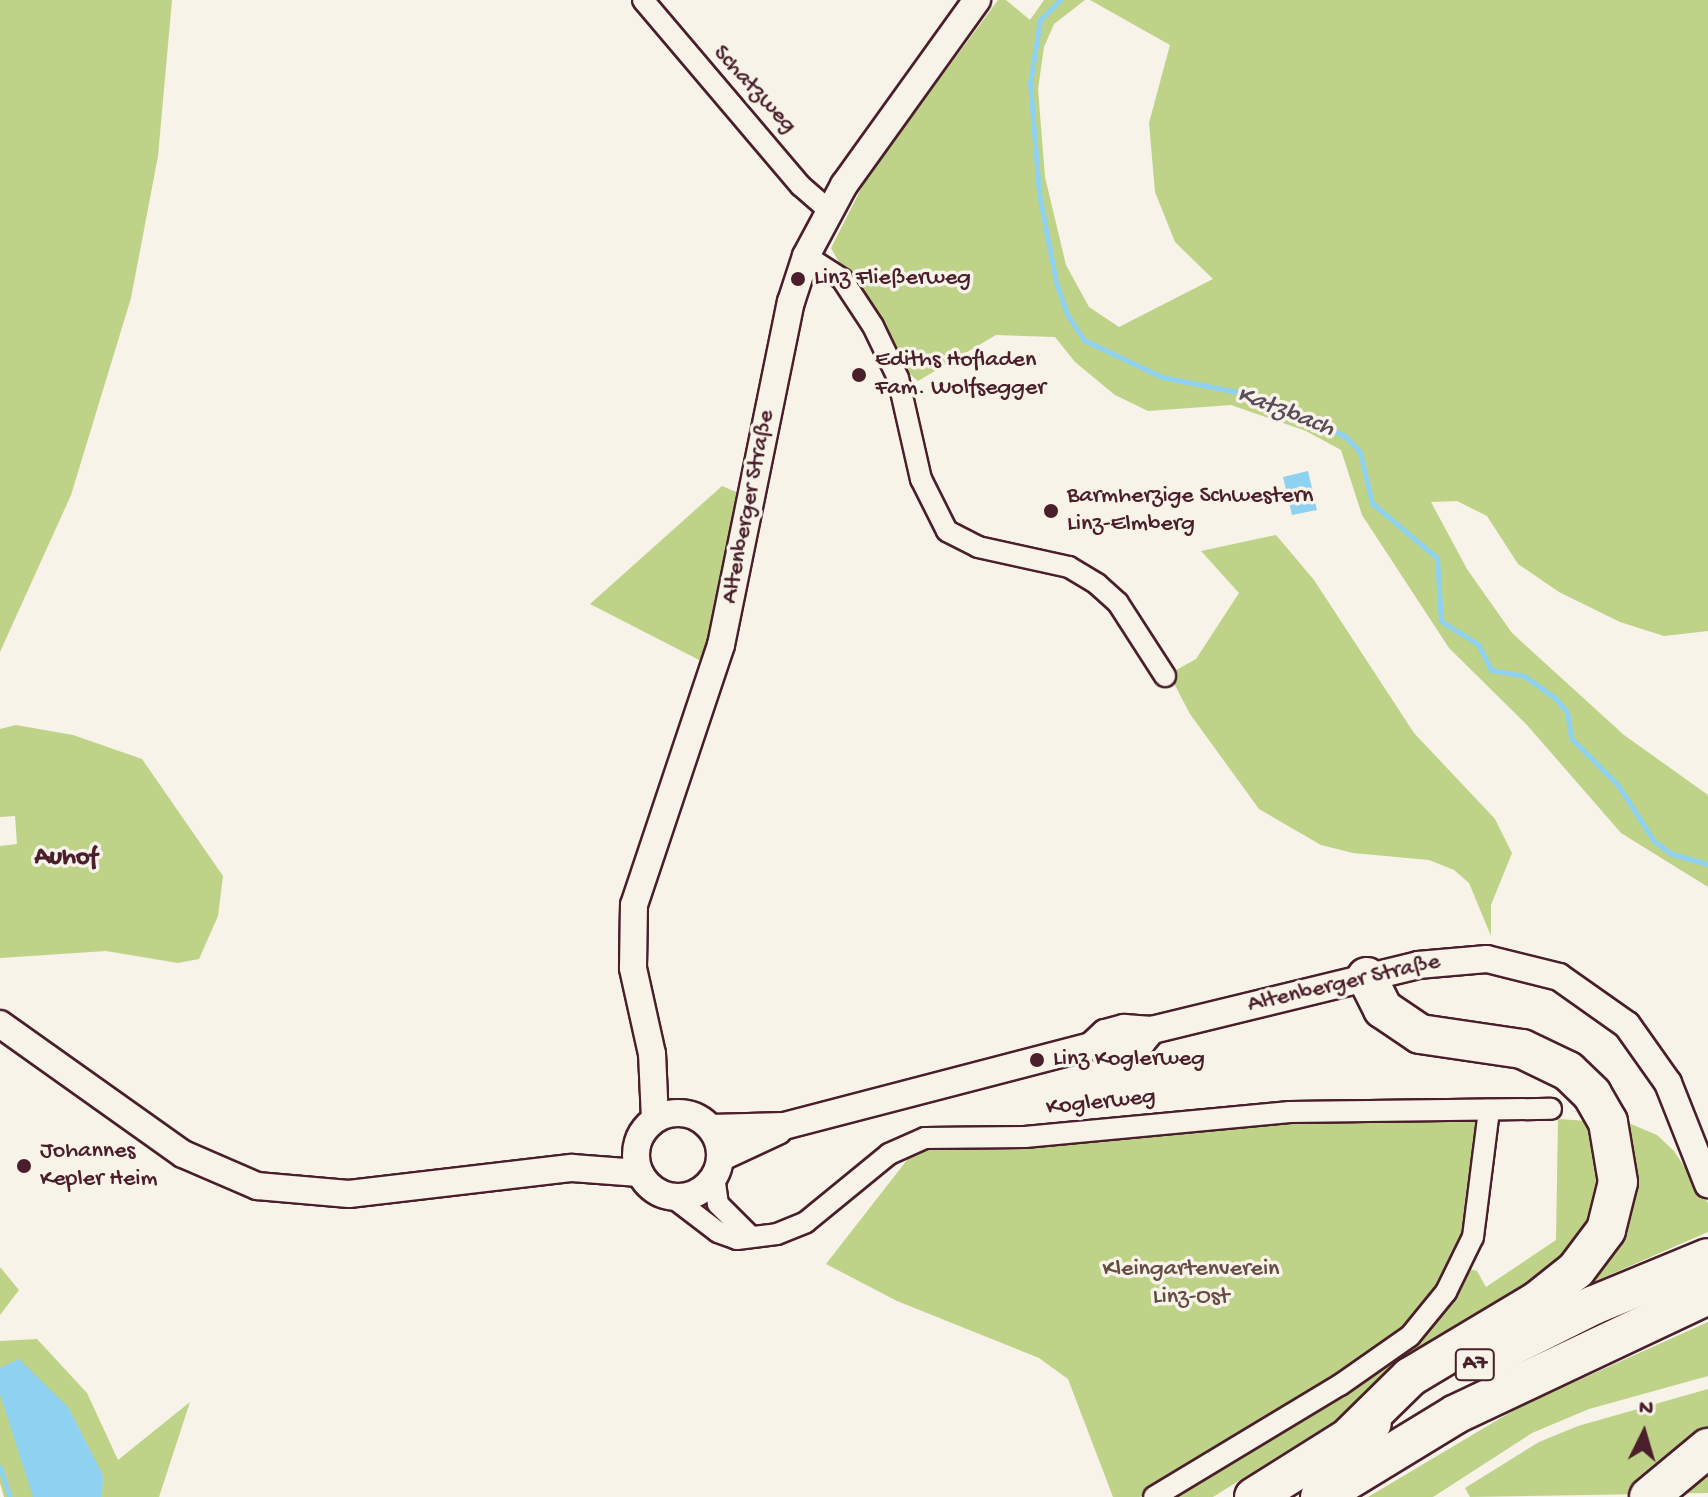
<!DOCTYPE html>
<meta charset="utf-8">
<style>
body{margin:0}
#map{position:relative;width:1708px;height:1497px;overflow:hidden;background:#f7f3e8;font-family:"Gochi Hand",sans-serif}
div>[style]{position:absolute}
.green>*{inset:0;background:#bed288}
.water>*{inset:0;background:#8fd1f1}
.stream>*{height:5px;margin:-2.5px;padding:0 2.5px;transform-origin:2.5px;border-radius:2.5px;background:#8fd1f1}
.roads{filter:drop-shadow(2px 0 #4a1f2b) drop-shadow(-2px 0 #4a1f2b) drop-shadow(0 2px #4a1f2b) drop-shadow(0 -2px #4a1f2b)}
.minor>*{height:20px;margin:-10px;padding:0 10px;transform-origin:10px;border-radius:10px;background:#f7f3e8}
.tertiary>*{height:26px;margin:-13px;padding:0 13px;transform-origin:13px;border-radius:13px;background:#f7f3e8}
.tertiary>.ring{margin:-13px;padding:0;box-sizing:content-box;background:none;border:26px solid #f7f3e8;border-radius:50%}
.motorway>*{height:38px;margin:-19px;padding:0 19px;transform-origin:19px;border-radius:19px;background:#f7f3e8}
.dots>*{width:22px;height:22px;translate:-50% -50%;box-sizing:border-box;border:4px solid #f7f3e8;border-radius:50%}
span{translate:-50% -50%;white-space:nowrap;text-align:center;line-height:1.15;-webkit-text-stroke:7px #f7f3e8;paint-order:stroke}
.shield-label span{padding:2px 6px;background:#f7f3e8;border:2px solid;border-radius:6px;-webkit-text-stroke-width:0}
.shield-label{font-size:22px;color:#4a1f2b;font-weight:700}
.street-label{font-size:24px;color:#4a1f2b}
.poi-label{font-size:24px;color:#4a1f2b}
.left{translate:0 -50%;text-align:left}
.park-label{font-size:24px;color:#674c42}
.water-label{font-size:26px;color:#5b4c5c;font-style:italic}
.neighbourhood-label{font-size:26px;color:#4a1f2b;font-weight:700}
.north{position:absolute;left:1604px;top:1393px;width:80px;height:80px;-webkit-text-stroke:6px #f7f3e8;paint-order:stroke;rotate:5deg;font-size:22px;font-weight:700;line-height:32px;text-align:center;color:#4a1f2b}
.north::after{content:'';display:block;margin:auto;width:28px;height:36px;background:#4a1f2b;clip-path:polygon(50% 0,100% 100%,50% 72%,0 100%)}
</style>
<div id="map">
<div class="green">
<i style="clip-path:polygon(0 0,172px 0,158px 156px,131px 298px,71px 495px,0 652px)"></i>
<i style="clip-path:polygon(998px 0,1006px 0,1030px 20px,1044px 0,1085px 0,1054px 24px,1044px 47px,1038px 89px,1045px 177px,1066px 265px,1089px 307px,1119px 327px,1213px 279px,1175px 242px,1155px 192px,1149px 123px,1170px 45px,1090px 0,1708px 0,1708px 631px,1664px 636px,1620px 622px,1559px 592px,1518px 564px,1487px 516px,1457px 501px,1431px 502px,1467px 569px,1512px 633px,1624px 735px,1708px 795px,1708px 887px,1621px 833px,1527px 725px,1449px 648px,1362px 515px,1341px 450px,1306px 431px,1231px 405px,1148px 411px,1115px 395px,1075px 362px,1055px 337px,996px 335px,918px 381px,895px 361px,831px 248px,867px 177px)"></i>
<i style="clip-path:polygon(722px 486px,743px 495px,705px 663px,590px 604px)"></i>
<i style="clip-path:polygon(1276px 535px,1314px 580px,1414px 733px,1495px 819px,1512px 853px,1491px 905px,1491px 936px,1469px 883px,1454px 870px,1429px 860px,1353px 853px,1321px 845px,1259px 809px,1190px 714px,1169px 674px,1196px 659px,1239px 593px,1201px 551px)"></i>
<i style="clip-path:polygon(16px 725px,73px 735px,142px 759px,223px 876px,218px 916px,199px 959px,178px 963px,106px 951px,0 958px,0 846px,17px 844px,15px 816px,0 817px,0 729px)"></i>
<i style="clip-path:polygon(1473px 1119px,1477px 1126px,1469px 1234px,1448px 1276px,1405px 1329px,1341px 1377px,1140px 1497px,1113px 1497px,1068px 1379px,1039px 1358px,897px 1301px,826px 1264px,914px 1151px,1281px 1120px)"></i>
<i style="clip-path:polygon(1558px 1119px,1631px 1124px,1657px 1135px,1674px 1151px,1708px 1203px,1708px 1232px,1529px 1310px,1403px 1378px,1213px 1497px,1164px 1497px,1344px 1388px,1466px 1268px,1477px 1271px,1486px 1287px,1556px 1240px)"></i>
<i style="clip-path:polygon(0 1267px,19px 1290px,0 1315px)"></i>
<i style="clip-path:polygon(1708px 1322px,1708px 1376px,1589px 1409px,1532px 1433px,1433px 1497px,1368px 1497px,1521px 1406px)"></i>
<i style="clip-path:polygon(37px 1339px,87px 1393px,118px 1460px,190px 1402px,159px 1497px,4px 1497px,0 1483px,0 1341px)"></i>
<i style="clip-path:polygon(1708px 1389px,1708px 1493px,1470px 1497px,1465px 1488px,1539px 1442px,1578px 1426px)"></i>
</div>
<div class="water">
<i style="clip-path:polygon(1308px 471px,1317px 510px,1292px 515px,1283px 477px)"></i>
<i style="clip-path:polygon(19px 1359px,68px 1407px,103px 1475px,102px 1497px,33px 1497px,0 1394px,0 1368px)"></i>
</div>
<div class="stream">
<i style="left:1060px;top:0;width:28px;rotate:135deg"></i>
<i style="left:1040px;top:20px;width:64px;rotate:99deg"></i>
<i style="left:1030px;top:83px;width:110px;rotate:85.3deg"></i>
<i style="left:1039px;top:193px;width:91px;rotate:79.2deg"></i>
<i style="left:1056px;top:282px;width:34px;rotate:71deg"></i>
<i style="left:1067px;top:314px;width:31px;rotate:57deg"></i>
<i style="left:1084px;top:340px;width:86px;rotate:25.4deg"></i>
<i style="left:1162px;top:377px;width:92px;rotate:11.3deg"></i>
<i style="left:1252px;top:395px;width:102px;rotate:23.8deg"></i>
<i style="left:1345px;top:436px;width:22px;rotate:47deg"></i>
<i style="left:1360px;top:452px;width:52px;rotate:76.8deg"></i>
<i style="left:1372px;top:503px;width:85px;rotate:40.2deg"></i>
<i style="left:1437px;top:558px;width:63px;rotate:86.4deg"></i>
<i style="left:1441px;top:621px;width:44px;rotate:31.9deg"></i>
<i style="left:1478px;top:644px;width:29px;rotate:63deg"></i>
<i style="left:1491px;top:670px;width:34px;rotate:10deg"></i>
<i style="left:1524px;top:676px;width:38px;rotate:35deg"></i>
<i style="left:1555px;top:698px;width:18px;rotate:49deg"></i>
<i style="left:1567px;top:712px;width:26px;rotate:81deg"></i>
<i style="left:1571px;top:738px;width:66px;rotate:45deg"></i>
<i style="left:1618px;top:785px;width:67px;rotate:57.3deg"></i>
<i style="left:1654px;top:841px;width:22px;rotate:36deg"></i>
<i style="left:1672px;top:854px;width:37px;rotate:16deg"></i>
<i style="left:0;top:1467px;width:32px;rotate:72deg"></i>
</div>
<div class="roads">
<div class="minor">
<i style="left:643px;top:0;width:244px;rotate:49.7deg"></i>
<i style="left:801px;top:186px;width:38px;rotate:41deg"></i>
<i style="left:806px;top:256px;width:43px;rotate:32.6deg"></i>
<i style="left:842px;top:279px;width:56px;rotate:56.6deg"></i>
<i style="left:873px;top:326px;width:58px;rotate:64.3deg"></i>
<i style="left:898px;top:378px;width:104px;rotate:77.2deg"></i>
<i style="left:921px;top:479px;width:58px;rotate:63.4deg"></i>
<i style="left:947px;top:531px;width:35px;rotate:27deg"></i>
<i style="left:978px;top:547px;width:93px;rotate:12.4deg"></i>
<i style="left:1069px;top:567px;width:33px;rotate:31deg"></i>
<i style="left:1097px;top:584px;width:28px;rotate:42deg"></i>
<i style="left:1118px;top:603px;width:87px;rotate:57.2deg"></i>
<i style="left:714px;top:1176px;width:28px;rotate:82deg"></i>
<i style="left:718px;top:1204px;width:44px;rotate:45deg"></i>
<i style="left:671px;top:1196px;width:59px;rotate:37.5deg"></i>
<i style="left:718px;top:1232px;width:20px;rotate:20deg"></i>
<i style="left:737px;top:1239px;width:40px;rotate:-7.1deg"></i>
<i style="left:777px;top:1234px;width:31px;rotate:-22deg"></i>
<i style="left:806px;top:1222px;width:107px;rotate:-39.3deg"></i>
<i style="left:889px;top:1154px;width:39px;rotate:-24deg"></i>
<i style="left:925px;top:1138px;width:100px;rotate:-0.6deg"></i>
<i style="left:1025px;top:1137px;width:266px;rotate:-5.4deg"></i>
<i style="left:1290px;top:1112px;width:261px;rotate:-0.7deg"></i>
<i style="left:1154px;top:1497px;width:217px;rotate:-31.1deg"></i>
<i style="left:1340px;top:1385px;width:85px;rotate:-35deg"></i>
<i style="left:1410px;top:1336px;width:57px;rotate:-50.7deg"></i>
<i style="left:1446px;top:1292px;width:61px;rotate:-63.9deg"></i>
<i style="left:1473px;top:1237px;width:128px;rotate:-82.8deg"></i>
</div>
<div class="tertiary">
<i style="left:0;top:1024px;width:224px;rotate:35.4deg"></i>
<i style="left:183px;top:1154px;width:81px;rotate:23.4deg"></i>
<i style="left:257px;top:1186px;width:92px;rotate:5deg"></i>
<i style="left:349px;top:1194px;width:225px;rotate:-6.7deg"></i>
<i style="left:572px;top:1168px;width:67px;rotate:4.3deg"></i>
<i style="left:1091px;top:1046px;width:30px;rotate:4deg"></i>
<i style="left:1121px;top:1048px;width:22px;rotate:-16deg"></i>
<i style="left:1142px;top:1042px;width:16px;rotate:-50deg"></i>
<i class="ring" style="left:636px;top:1113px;width:58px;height:58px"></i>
<i style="left:655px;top:1119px;width:65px;rotate:-92.6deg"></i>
<i style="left:652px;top:1054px;width:88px;rotate:-102.5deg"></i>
<i style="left:633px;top:968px;width:63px;rotate:-89.1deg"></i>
<i style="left:634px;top:905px;width:274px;rotate:-71.5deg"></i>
<i style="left:721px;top:645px;width:350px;rotate:-78.5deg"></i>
<i style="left:791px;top:302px;width:48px;rotate:-71.9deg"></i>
<i style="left:806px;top:256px;width:81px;rotate:-61.8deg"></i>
<i style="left:844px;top:185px;width:228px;rotate:-54.3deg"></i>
<i style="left:711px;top:1128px;width:73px;rotate:-1.6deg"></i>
<i style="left:784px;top:1126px;width:317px;rotate:-14.6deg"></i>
<i style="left:1091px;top:1046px;width:19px;rotate:-43deg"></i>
<i style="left:1105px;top:1033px;width:20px;rotate:-15deg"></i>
<i style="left:1124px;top:1028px;width:28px;rotate:4deg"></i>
<i style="left:1152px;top:1030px;width:274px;rotate:-13.7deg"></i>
<i style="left:1418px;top:965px;width:69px;rotate:-5deg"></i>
<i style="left:1487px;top:959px;width:74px;rotate:14deg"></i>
<i style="left:1559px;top:977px;width:83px;rotate:35.2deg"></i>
<i style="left:1627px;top:1025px;width:71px;rotate:54.7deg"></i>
<i style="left:1668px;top:1083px;width:109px;rotate:68.4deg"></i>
<i style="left:720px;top:1158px;width:64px;rotate:-25deg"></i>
</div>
<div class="motorway">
<i style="left:1482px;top:1361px;width:125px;rotate:-26.6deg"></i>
<i style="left:1594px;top:1305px;width:123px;rotate:-22.4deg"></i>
<i style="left:1351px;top:1435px;width:83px;rotate:-44.5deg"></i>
<i style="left:1410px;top:1377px;width:148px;rotate:-30.9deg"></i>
<i style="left:1537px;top:1301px;width:50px;rotate:-38.5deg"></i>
<i style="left:1576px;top:1270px;width:50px;rotate:-53.1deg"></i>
<i style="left:1606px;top:1230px;width:49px;rotate:-76deg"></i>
<i style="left:1618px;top:1182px;width:61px;rotate:-99.5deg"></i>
<i style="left:1608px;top:1122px;width:32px;rotate:-120deg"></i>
<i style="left:1592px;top:1094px;width:33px;rotate:-136deg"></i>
<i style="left:1568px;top:1071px;width:51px;rotate:-154.4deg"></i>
<i style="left:1522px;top:1049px;width:103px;rotate:-171.6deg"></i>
<i style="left:1420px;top:1034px;width:45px;rotate:-146deg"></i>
<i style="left:1383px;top:1009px;width:36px;rotate:-117deg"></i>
<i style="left:1254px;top:1497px;width:139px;rotate:-32.1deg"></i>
<i style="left:1320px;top:1497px;width:159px;rotate:-31.4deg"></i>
<i style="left:1456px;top:1414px;width:279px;rotate:-25.3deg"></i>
<i style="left:1649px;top:1497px;width:77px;rotate:-39.7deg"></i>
</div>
</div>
<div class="dots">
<i style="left:798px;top:279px;background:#4a1f2b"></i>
<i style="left:859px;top:375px;background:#4a1f2b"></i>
<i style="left:1051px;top:511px;background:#4a1f2b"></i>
<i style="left:1037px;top:1060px;background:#4a1f2b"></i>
<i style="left:24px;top:1166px;background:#4a1f2b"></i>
</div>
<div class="shield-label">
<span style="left:1475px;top:1365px">A7</span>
</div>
<div class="street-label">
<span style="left:754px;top:90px;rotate:47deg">Schatzweg</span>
<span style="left:749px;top:507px;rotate:-79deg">Altenberger Straße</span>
<span style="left:1344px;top:984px;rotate:-13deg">Altenberger Straße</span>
<span style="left:1101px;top:1103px;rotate:-6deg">Koglerweg</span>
</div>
<div class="poi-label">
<span class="left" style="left:814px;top:279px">Linz Fließerweg</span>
<span class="left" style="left:875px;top:375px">Ediths Hofladen<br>Fam. Wolfsegger</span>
<span class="left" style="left:1067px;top:511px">Barmherzige Schwestern<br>Linz-Elmberg</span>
<span class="left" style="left:1053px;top:1060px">Linz Koglerweg</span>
<span class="left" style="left:40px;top:1166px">Johannes<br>Kepler Heim</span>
</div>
<div class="park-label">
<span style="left:1191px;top:1284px">Kleingartenverein<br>Linz-Ost</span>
</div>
<div class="water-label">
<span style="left:1285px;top:413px;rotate:21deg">Katzbach</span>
</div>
<div class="neighbourhood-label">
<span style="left:66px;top:859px">Auhof</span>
</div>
<div class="north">N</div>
</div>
